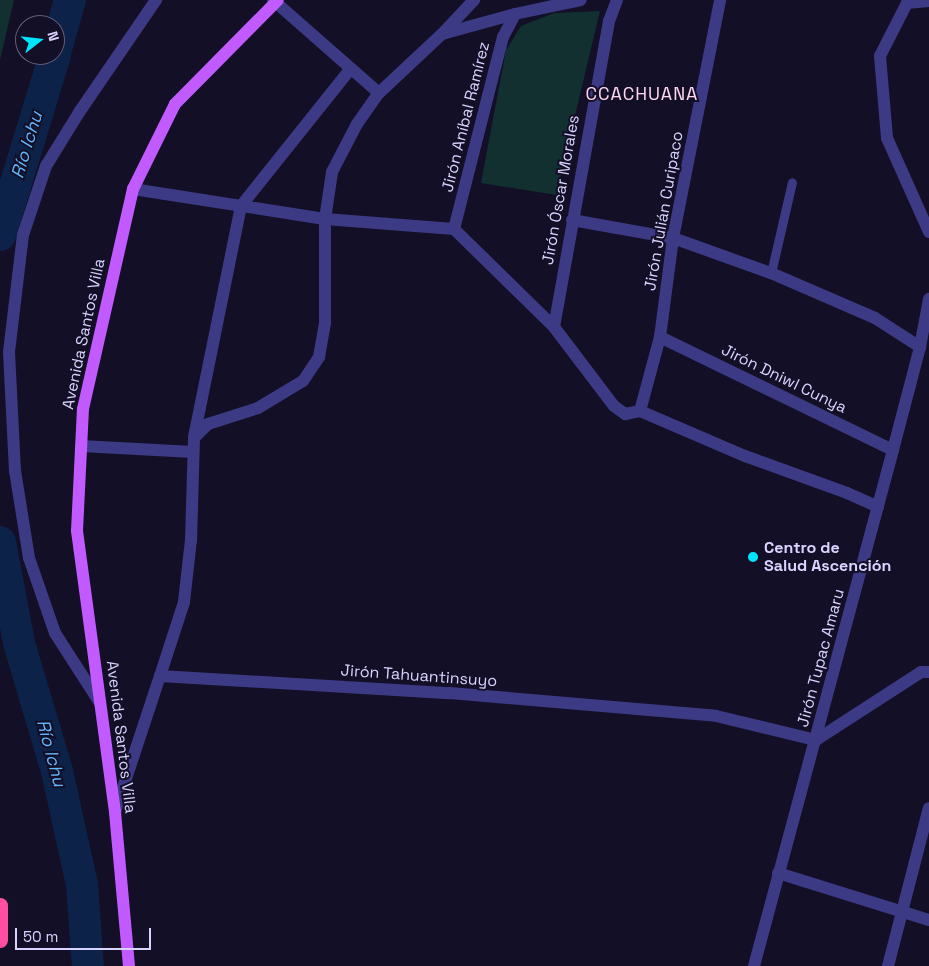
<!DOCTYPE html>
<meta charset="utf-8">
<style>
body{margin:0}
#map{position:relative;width:929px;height:966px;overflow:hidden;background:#130f26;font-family:"Space Grotesk",sans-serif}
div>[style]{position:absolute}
.green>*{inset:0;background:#12302f}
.river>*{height:32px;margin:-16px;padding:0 16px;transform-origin:16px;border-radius:16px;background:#0c2248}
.lane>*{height:9px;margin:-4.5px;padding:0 4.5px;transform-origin:4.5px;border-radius:4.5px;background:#3d3a85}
.street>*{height:12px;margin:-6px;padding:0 6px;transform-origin:6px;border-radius:6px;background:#3d3a85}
.primary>*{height:12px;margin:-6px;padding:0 6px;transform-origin:6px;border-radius:6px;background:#c25bff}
.highway>*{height:15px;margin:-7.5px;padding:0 7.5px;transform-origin:7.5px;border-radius:7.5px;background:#ff4fa3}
.dots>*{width:14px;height:14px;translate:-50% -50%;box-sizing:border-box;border:2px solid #130f26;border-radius:50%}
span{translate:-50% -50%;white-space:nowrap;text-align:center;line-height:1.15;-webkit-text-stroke:4px #130f26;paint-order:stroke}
.street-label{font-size:16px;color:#d9d4ff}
.poi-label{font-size:16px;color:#d9d4ff;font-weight:700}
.left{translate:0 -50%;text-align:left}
.neighbourhood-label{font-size:18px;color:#ffd6f0;letter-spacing:1px}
.water-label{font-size:18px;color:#62b6ff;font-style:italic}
.north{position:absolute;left:15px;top:15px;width:50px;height:50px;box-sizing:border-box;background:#130f26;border:1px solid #625e7d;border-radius:50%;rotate:74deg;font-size:14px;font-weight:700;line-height:20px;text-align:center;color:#d9d4ff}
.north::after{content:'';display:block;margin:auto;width:18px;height:22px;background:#00e5ff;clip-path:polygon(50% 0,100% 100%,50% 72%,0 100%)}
.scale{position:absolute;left:15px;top:928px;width:136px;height:22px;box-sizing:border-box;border:2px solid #d9d4ff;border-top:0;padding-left:6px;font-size:15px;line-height:18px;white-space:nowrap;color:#d9d4ff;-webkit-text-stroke:4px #130f26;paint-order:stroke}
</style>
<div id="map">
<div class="green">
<i style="clip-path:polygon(0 0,14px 0,0 60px)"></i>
<i style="clip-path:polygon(600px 11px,556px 195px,481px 183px,506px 50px,521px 26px,554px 13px)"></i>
</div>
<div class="river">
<i style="left:55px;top:53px;width:55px;rotate:-74.2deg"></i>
<i style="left:0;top:235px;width:188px;rotate:-73deg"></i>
<i style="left:0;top:542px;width:103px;rotate:79.3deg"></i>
<i style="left:19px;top:643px;width:134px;rotate:73.5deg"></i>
<i style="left:57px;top:771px;width:117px;rotate:77.6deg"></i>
<i style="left:82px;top:885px;width:81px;rotate:85.8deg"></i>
</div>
<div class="lane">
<i style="left:771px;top:273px;width:93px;rotate:-77deg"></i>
</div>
<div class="street">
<i style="left:273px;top:0;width:141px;rotate:41.3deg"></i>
<i style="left:929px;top:1px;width:22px;rotate:175deg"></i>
<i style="left:907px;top:3px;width:59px;rotate:117deg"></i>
<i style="left:880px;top:56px;width:82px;rotate:85.1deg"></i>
<i style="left:887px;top:138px;width:103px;rotate:65.9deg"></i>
<i style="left:442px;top:34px;width:47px;rotate:-46.7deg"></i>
<i style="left:133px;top:189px;width:194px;rotate:8.9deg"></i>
<i style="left:325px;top:219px;width:129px;rotate:4.4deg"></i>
<i style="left:454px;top:229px;width:140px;rotate:44.4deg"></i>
<i style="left:554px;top:327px;width:99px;rotate:52.8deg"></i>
<i style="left:614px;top:406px;width:14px;rotate:36deg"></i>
<i style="left:625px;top:414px;width:15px;rotate:-11deg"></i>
<i style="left:640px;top:411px;width:77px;rotate:-74.9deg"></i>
<i style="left:660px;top:337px;width:100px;rotate:-82.5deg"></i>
<i style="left:673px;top:238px;width:243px;rotate:-78.8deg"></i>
<i style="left:572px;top:220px;width:103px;rotate:10.1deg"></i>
<i style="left:673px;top:238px;width:104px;rotate:19.7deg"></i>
<i style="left:771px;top:273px;width:113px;rotate:23.4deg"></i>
<i style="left:875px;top:318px;width:54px;rotate:32.8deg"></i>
<i style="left:454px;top:229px;width:198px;rotate:-75.7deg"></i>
<i style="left:503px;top:37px;width:26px;rotate:-62deg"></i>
<i style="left:554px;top:327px;width:311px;rotate:-79.8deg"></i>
<i style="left:609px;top:21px;width:22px;rotate:-69deg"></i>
<i style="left:660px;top:337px;width:259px;rotate:25.9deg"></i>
<i style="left:640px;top:411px;width:114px;rotate:23.2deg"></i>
<i style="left:745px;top:456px;width:109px;rotate:19.9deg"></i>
<i style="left:847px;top:493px;width:34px;rotate:24deg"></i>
<i style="left:194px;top:437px;width:236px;rotate:-78.5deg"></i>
<i style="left:241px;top:206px;width:176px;rotate:-51.4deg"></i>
<i style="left:81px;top:446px;width:112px;rotate:3.1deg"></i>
<i style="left:160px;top:676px;width:78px;rotate:-72deg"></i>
<i style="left:184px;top:602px;width:62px;rotate:-83.6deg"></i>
<i style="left:191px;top:540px;width:102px;rotate:-88.3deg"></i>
<i style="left:194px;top:438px;width:20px;rotate:-45deg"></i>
<i style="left:208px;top:424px;width:52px;rotate:-17.7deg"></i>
<i style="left:258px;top:408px;width:52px;rotate:-31deg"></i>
<i style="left:303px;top:381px;width:29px;rotate:-56deg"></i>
<i style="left:319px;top:357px;width:36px;rotate:-80deg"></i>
<i style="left:325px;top:322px;width:103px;rotate:-90deg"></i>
<i style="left:325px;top:219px;width:48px;rotate:-81.5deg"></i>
<i style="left:332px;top:172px;width:54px;rotate:-62.5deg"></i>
<i style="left:357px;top:124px;width:38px;rotate:-55deg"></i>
<i style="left:379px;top:93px;width:86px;rotate:-43.1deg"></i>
<i style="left:442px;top:34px;width:76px;rotate:-15.3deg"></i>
<i style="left:515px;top:14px;width:67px;rotate:-12deg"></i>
<i style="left:100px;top:703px;width:83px;rotate:-122.7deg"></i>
<i style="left:55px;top:633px;width:79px;rotate:-109.1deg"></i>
<i style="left:29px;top:558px;width:88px;rotate:-99.1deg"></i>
<i style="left:15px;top:471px;width:119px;rotate:-92.9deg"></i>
<i style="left:9px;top:352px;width:118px;rotate:-83.2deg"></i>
<i style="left:23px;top:235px;width:73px;rotate:-71.6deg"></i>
<i style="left:46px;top:166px;width:65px;rotate:-58.3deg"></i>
<i style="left:80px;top:111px;width:135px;rotate:-55.6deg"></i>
<i style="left:115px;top:812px;width:143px;rotate:-71.7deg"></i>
<i style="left:160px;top:676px;width:290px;rotate:3.4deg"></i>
<i style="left:450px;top:693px;width:267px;rotate:4.9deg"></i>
<i style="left:716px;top:716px;width:103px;rotate:13.5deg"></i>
<i style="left:816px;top:740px;width:125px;rotate:-32.9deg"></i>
<i style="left:921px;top:672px;width:8px"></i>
<i style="left:778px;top:873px;width:158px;rotate:17.3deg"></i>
<i style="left:754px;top:966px;width:534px;rotate:-74.92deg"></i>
<i style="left:893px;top:450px;width:106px;rotate:-75.3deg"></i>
<i style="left:920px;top:347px;width:49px;rotate:-79.4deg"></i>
<i style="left:888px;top:966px;width:163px;rotate:-75.5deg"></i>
</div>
<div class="primary">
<i style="left:129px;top:966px;width:155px;rotate:-95.2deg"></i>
<i style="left:115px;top:812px;width:284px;rotate:-97.7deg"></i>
<i style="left:77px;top:531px;width:122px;rotate:-87.2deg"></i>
<i style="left:83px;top:409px;width:226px;rotate:-77.2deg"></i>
<i style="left:133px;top:189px;width:95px;rotate:-63.7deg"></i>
<i style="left:175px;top:104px;width:146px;rotate:-45.3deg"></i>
</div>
<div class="highway">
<i style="left:0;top:905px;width:35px;rotate:90deg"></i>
</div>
<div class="dots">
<i style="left:753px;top:557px;background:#00e5ff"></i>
</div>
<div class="street-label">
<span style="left:466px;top:117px;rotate:-76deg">Jirón Aníbal Ramírez</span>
<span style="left:561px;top:190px;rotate:-80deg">Jirón Óscar Morales</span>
<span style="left:664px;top:211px;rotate:-80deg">Jirón Julián Curipaco</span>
<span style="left:84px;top:334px;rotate:-78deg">Avenida Santos Villa</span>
<span style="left:784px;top:379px;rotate:26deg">Jirón Dniwl Cunya</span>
<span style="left:821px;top:658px;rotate:-75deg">Jirón Tupac Amaru</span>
<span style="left:419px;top:676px;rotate:4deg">Jirón Tahuantinsuyo</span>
<span style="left:121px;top:737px;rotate:83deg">Avenida Santos Villa</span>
</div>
<div class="poi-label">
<span class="left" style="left:764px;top:557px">Centro de<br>Salud Ascención</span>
</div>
<div class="neighbourhood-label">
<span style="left:642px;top:94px">CCACHUANA</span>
</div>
<div class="water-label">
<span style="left:27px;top:145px;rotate:-73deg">Río Ichu</span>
<span style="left:51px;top:753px;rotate:75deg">Río Ichu</span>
</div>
<div class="north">N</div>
<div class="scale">50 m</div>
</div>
